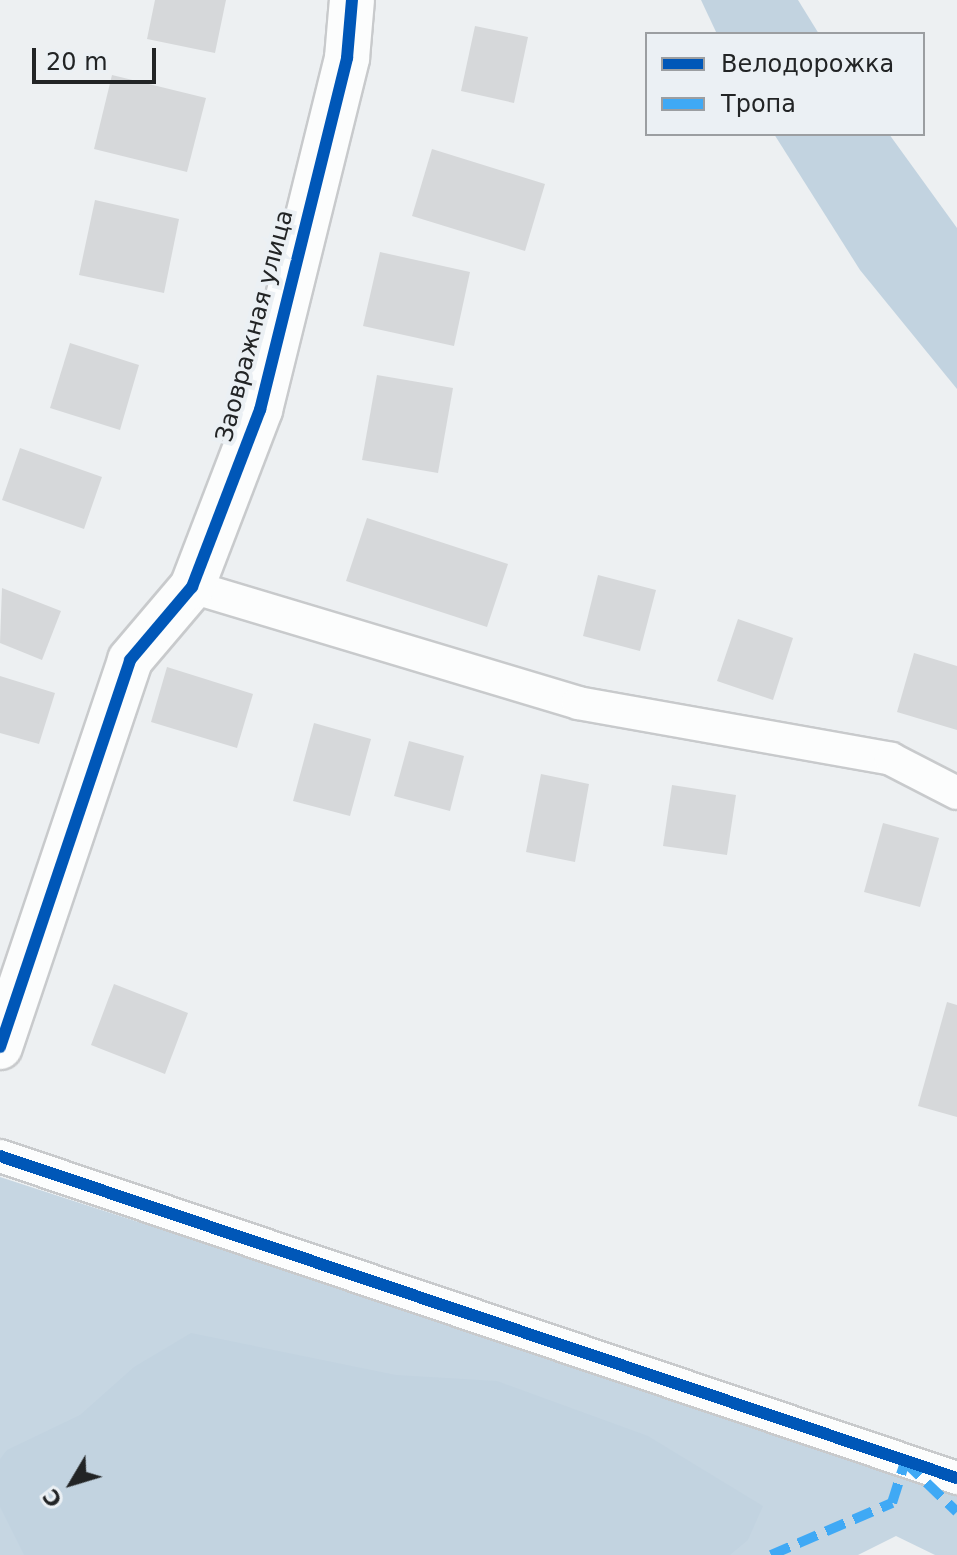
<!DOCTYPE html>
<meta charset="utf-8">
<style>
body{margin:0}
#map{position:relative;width:957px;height:1555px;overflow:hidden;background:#edf0f2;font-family:"DejaVu Sans",sans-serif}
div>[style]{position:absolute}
.green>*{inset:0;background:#c6d6e2}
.forest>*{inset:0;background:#c2d3e0}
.building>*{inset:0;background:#d6d8da}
.roads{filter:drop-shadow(2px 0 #c8cacc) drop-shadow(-2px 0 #c8cacc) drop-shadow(0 2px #c8cacc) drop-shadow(0 -2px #c8cacc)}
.street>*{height:32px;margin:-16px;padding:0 16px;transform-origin:16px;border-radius:16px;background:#fcfdfd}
.secondary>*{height:44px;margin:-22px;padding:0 22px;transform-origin:22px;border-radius:22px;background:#fcfdfd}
.quiet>*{height:10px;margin-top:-5px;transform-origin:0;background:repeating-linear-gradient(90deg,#3fa9f5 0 20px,transparent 0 30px)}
.cycleway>*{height:12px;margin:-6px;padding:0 6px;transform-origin:6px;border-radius:6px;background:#0057b8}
span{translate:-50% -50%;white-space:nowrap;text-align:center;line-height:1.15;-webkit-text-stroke:8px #ebf0f4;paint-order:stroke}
.street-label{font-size:24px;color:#222425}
.legend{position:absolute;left:645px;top:32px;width:280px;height:104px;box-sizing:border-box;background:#ebf0f4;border:2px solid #9b9ea1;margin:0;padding:10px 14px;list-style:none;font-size:24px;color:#222425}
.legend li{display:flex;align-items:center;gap:16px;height:40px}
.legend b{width:40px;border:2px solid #9b9ea1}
.north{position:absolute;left:32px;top:1443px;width:80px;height:80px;-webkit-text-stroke:6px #ebf0f4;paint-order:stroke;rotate:232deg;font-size:22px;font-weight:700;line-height:32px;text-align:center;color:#222425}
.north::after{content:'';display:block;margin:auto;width:28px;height:36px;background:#222425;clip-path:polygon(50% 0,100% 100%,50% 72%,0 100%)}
.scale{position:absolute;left:32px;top:48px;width:124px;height:36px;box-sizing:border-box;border:4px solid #222425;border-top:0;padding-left:10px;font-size:24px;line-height:28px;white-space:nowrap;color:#222425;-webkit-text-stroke:6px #ebf0f4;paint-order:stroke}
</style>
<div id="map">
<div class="green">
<i style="clip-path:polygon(0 1177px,957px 1488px,957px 1555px,935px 1555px,896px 1536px,858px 1555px,0 1555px)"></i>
</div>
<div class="forest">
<i style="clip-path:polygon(701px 0,798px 0,819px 34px,717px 34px)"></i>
<i style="clip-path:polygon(774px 134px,889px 134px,957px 228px,957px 389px,860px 270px)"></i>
<i style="clip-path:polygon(191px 1333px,396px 1375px,497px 1381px,648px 1436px,763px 1506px,748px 1540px,730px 1555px,24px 1555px,0 1507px,0 1459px,7px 1450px,80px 1415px,134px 1367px)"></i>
</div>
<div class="building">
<i style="clip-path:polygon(155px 0,226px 0,215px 53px,147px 39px)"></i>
<i style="clip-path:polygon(475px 26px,528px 37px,514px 103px,461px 91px)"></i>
<i style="clip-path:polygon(112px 75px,206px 98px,187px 172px,94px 149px)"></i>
<i style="clip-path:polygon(432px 149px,545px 184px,525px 251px,412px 216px)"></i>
<i style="clip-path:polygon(95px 200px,179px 219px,164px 293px,79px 275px)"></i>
<i style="clip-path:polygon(380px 252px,470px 272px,454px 346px,363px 326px)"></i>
<i style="clip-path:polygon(70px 343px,139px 365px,120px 430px,50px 408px)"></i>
<i style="clip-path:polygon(377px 375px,453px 388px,438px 473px,362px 460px)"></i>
<i style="clip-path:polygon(20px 448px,102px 477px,84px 529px,2px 500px)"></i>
<i style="clip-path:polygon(367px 518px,508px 564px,487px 627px,346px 581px)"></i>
<i style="clip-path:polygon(598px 575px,656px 590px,640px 651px,583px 636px)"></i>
<i style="clip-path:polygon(2px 588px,61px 611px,42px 660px,0 643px)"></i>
<i style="clip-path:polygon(738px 619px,793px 638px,773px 700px,717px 681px)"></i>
<i style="clip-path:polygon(914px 653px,957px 666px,957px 730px,897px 712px)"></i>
<i style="clip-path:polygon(167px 667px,253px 694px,237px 748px,151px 722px)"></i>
<i style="clip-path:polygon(0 676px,55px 693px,39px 744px,0 733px)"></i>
<i style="clip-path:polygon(314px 723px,371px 739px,350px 816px,293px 801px)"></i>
<i style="clip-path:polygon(409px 741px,464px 756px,450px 811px,394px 796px)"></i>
<i style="clip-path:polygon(541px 774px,589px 784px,575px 862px,526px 852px)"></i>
<i style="clip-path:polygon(672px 785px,736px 795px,727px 855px,663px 846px)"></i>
<i style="clip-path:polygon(883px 823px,939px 838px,920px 907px,864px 892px)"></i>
<i style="clip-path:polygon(114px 984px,188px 1013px,165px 1074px,91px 1045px)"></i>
<i style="clip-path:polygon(947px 1002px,957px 1005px,957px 1117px,918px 1106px)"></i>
</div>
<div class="roads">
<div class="street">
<i style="left:192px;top:587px;width:403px;rotate:16.7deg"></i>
<i style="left:578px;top:703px;width:318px;rotate:10.1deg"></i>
<i style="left:891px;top:759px;width:74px;rotate:27.3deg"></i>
<i style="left:0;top:1156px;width:1010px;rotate:18.6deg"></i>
</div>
<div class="secondary">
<i style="left:0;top:1047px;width:408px;rotate:-71.4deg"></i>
<i style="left:130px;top:660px;width:96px;rotate:-49.7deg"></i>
<i style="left:192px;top:587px;width:190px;rotate:-69deg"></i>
<i style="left:260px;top:410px;width:363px;rotate:-76.1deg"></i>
<i style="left:347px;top:58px;width:58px;rotate:-85.1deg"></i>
</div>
</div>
<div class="quiet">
<i style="left:771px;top:1555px;width:132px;rotate:-23.3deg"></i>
<i style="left:892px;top:1503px;width:43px;rotate:-72.4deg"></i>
<i style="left:905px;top:1462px;width:72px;rotate:43.9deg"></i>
</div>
<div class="cycleway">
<i style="left:0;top:1047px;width:408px;rotate:-71.4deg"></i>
<i style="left:130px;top:660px;width:96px;rotate:-49.7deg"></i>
<i style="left:192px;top:587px;width:190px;rotate:-69deg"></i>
<i style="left:260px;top:410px;width:363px;rotate:-76.1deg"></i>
<i style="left:347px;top:58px;width:58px;rotate:-85.1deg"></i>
<i style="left:0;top:1156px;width:1010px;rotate:18.6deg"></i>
</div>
<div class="street-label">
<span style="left:255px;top:326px;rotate:-75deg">Заовражная улица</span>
</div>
<ul class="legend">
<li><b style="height:10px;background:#0057b8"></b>Велодорожка</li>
<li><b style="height:10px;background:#3fa9f5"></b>Тропа</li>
</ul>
<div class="north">С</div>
<div class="scale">20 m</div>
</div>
